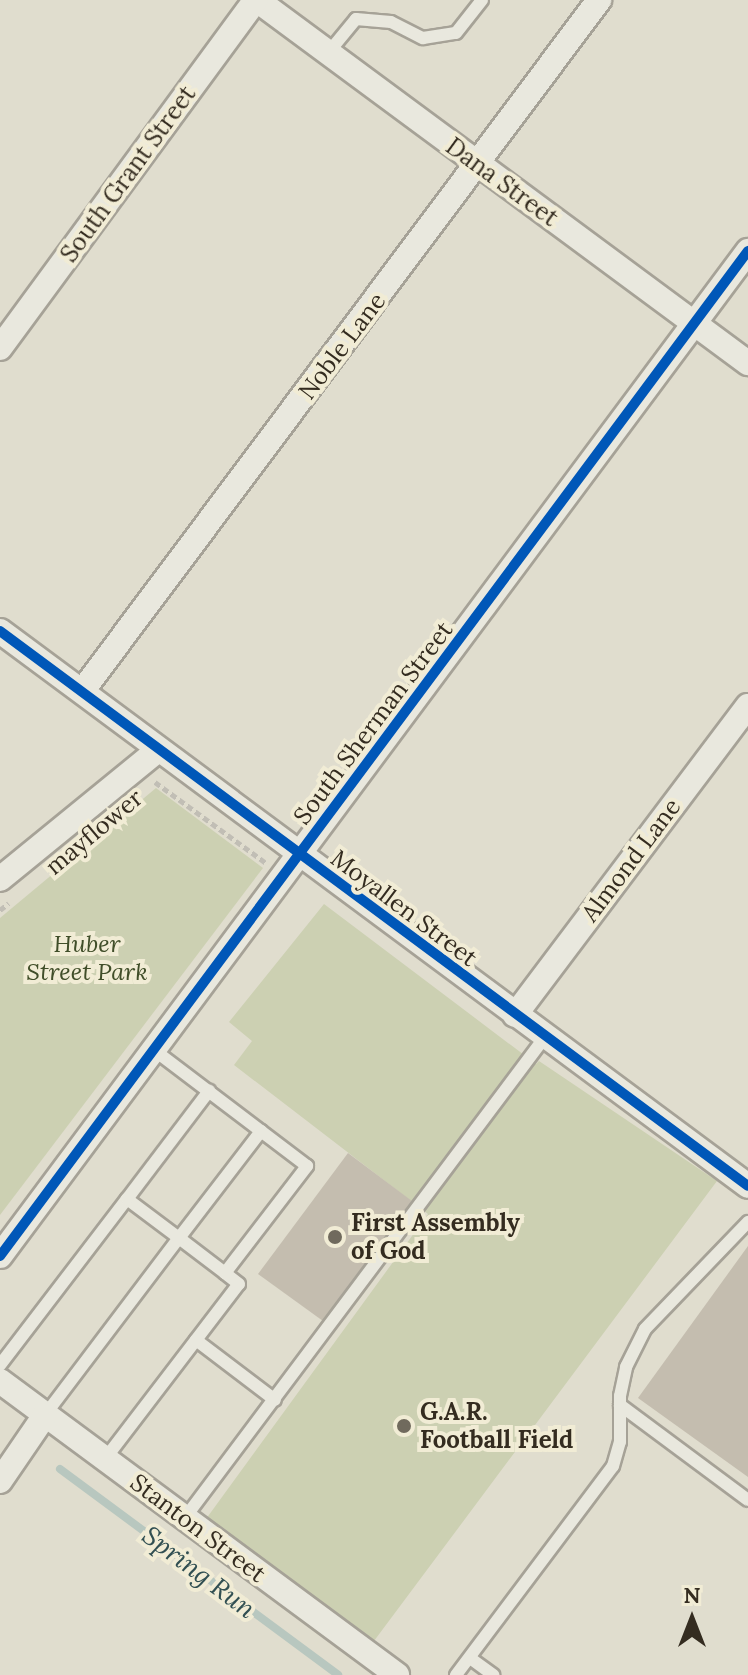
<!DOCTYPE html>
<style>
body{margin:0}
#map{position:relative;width:748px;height:1675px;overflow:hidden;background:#e0ddce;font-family:Lora,serif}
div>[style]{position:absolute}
.green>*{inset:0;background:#ccd0b2}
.stream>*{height:8px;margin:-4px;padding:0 4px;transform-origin:4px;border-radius:4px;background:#b8c7bf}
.building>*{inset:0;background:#c4bdaf}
.path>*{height:5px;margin-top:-2.5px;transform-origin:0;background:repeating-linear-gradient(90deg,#c1beb5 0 6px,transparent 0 10px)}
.roads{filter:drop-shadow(2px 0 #a6a297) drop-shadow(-2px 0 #a6a297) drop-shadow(0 2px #a6a297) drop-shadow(0 -2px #a6a297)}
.service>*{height:12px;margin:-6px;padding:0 6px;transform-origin:6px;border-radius:6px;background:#e9e8de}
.minor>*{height:24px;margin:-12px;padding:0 12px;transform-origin:12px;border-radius:12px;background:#e9e8de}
.cycleway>*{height:10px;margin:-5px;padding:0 5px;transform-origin:5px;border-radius:5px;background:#0057b8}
.dots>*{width:22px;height:22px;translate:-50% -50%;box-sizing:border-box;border:4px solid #f1ecd5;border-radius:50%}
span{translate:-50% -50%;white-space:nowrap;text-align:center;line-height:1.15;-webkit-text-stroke:8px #f1ecd5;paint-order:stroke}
.street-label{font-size:24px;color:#342c20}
.park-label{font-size:24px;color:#404e29;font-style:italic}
.poi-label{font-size:24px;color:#342c20;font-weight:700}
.left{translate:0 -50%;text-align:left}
.water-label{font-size:26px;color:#314f52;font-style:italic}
.north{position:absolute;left:652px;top:1579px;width:80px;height:80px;-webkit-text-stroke:6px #f1ecd5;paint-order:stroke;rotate:0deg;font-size:22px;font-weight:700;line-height:32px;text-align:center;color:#342c20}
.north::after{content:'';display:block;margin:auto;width:28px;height:36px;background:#342c20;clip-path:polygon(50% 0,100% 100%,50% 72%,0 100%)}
</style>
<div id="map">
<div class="green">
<i style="clip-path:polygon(156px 788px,263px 868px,0 1215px,0 918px)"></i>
<i style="clip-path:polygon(324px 904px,536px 1064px,539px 1061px,717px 1181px,374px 1641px,206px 1519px,428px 1214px,234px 1065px,252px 1041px,229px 1022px)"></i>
</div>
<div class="stream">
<i style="left:60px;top:1469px;width:346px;rotate:36.5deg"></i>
</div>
<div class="building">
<i style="clip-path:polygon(348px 1153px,412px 1201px,323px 1321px,258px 1274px)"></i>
<i style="clip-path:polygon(748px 1246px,748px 1477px,638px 1398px)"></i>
</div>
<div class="path">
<i style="left:155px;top:782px;width:137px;rotate:36.1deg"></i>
<i style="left:0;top:910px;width:11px;rotate:-38deg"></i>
</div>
<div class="roads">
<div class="service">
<i style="left:328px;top:53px;width:44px;rotate:-50.5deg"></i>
<i style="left:356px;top:19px;width:35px;rotate:5deg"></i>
<i style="left:391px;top:22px;width:36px;rotate:27deg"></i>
<i style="left:423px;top:38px;width:33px;rotate:-9deg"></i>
<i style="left:456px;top:33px;width:42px;rotate:-51.8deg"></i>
<i style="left:225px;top:1273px;width:58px;rotate:-142.7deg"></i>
<i style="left:179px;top:1238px;width:135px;rotate:-52.5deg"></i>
<i style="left:196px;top:1340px;width:99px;rotate:37.2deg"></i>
<i style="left:0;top:1365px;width:209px;rotate:-52.6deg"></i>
<i style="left:620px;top:1405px;width:159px;rotate:36.6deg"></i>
<i style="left:45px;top:1415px;width:222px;rotate:-52.9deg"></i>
<i style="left:179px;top:1238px;width:65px;rotate:-143.1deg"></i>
<i style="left:127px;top:1199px;width:136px;rotate:-52.8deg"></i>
<i style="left:105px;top:1459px;width:220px;rotate:-52.6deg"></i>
<i style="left:239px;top:1284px;width:18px;rotate:-142deg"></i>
<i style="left:225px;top:1273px;width:135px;rotate:-52.5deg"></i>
<i style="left:307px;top:1166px;width:192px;rotate:-142.8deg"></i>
<i style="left:184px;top:1519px;width:602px;rotate:-53.17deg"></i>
<i style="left:470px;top:1658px;width:29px;rotate:36deg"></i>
<i style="left:456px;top:1675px;width:261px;rotate:-53.1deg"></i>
<i style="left:613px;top:1466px;width:25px;rotate:-74deg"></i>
<i style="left:620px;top:1442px;width:46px;rotate:-90deg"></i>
<i style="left:620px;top:1396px;width:30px;rotate:-78deg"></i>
<i style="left:626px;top:1367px;width:42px;rotate:-63.4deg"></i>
<i style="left:645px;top:1329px;width:149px;rotate:-46.1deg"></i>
</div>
<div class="minor">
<i style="left:257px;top:0;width:611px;rotate:36.48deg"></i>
<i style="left:0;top:348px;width:432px;rotate:-53.7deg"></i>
<i style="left:0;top:631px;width:931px;rotate:36.57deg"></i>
<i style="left:83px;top:690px;width:862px;rotate:-53.21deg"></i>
<i style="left:0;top:879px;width:204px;rotate:-39.2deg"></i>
<i style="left:515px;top:1015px;width:387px;rotate:-53deg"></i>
<i style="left:0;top:1256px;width:1253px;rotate:-53.34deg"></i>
<i style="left:0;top:1381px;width:494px;rotate:36.5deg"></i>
<i style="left:0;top:1481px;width:80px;rotate:-55.7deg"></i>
</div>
</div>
<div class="cycleway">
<i style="left:0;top:631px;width:931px;rotate:36.57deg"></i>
<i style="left:0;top:1256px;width:1253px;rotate:-53.34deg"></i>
</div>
<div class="dots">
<i style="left:335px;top:1237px;background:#706a5d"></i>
<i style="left:404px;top:1426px;background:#706a5d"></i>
</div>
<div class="street-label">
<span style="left:128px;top:174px;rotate:-54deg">South Grant Street</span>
<span style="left:502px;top:182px;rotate:36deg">Dana Street</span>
<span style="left:342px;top:346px;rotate:-53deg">Noble Lane</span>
<span style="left:373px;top:723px;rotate:-53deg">South Sherman Street</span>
<span style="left:94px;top:832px;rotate:-40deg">mayflower</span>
<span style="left:631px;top:860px;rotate:-53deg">Almond Lane</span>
<span style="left:404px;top:908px;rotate:37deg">Moyallen Street</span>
<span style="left:198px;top:1528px;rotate:37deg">Stanton Street</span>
</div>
<div class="park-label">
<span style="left:87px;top:958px">Huber<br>Street Park</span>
</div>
<div class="poi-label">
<span class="left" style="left:351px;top:1237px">First Assembly<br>of God</span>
<span class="left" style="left:420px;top:1426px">G.A.R.<br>Football Field</span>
</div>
<div class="water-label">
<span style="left:199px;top:1572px;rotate:37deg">Spring Run</span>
</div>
<div class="north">N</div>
</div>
